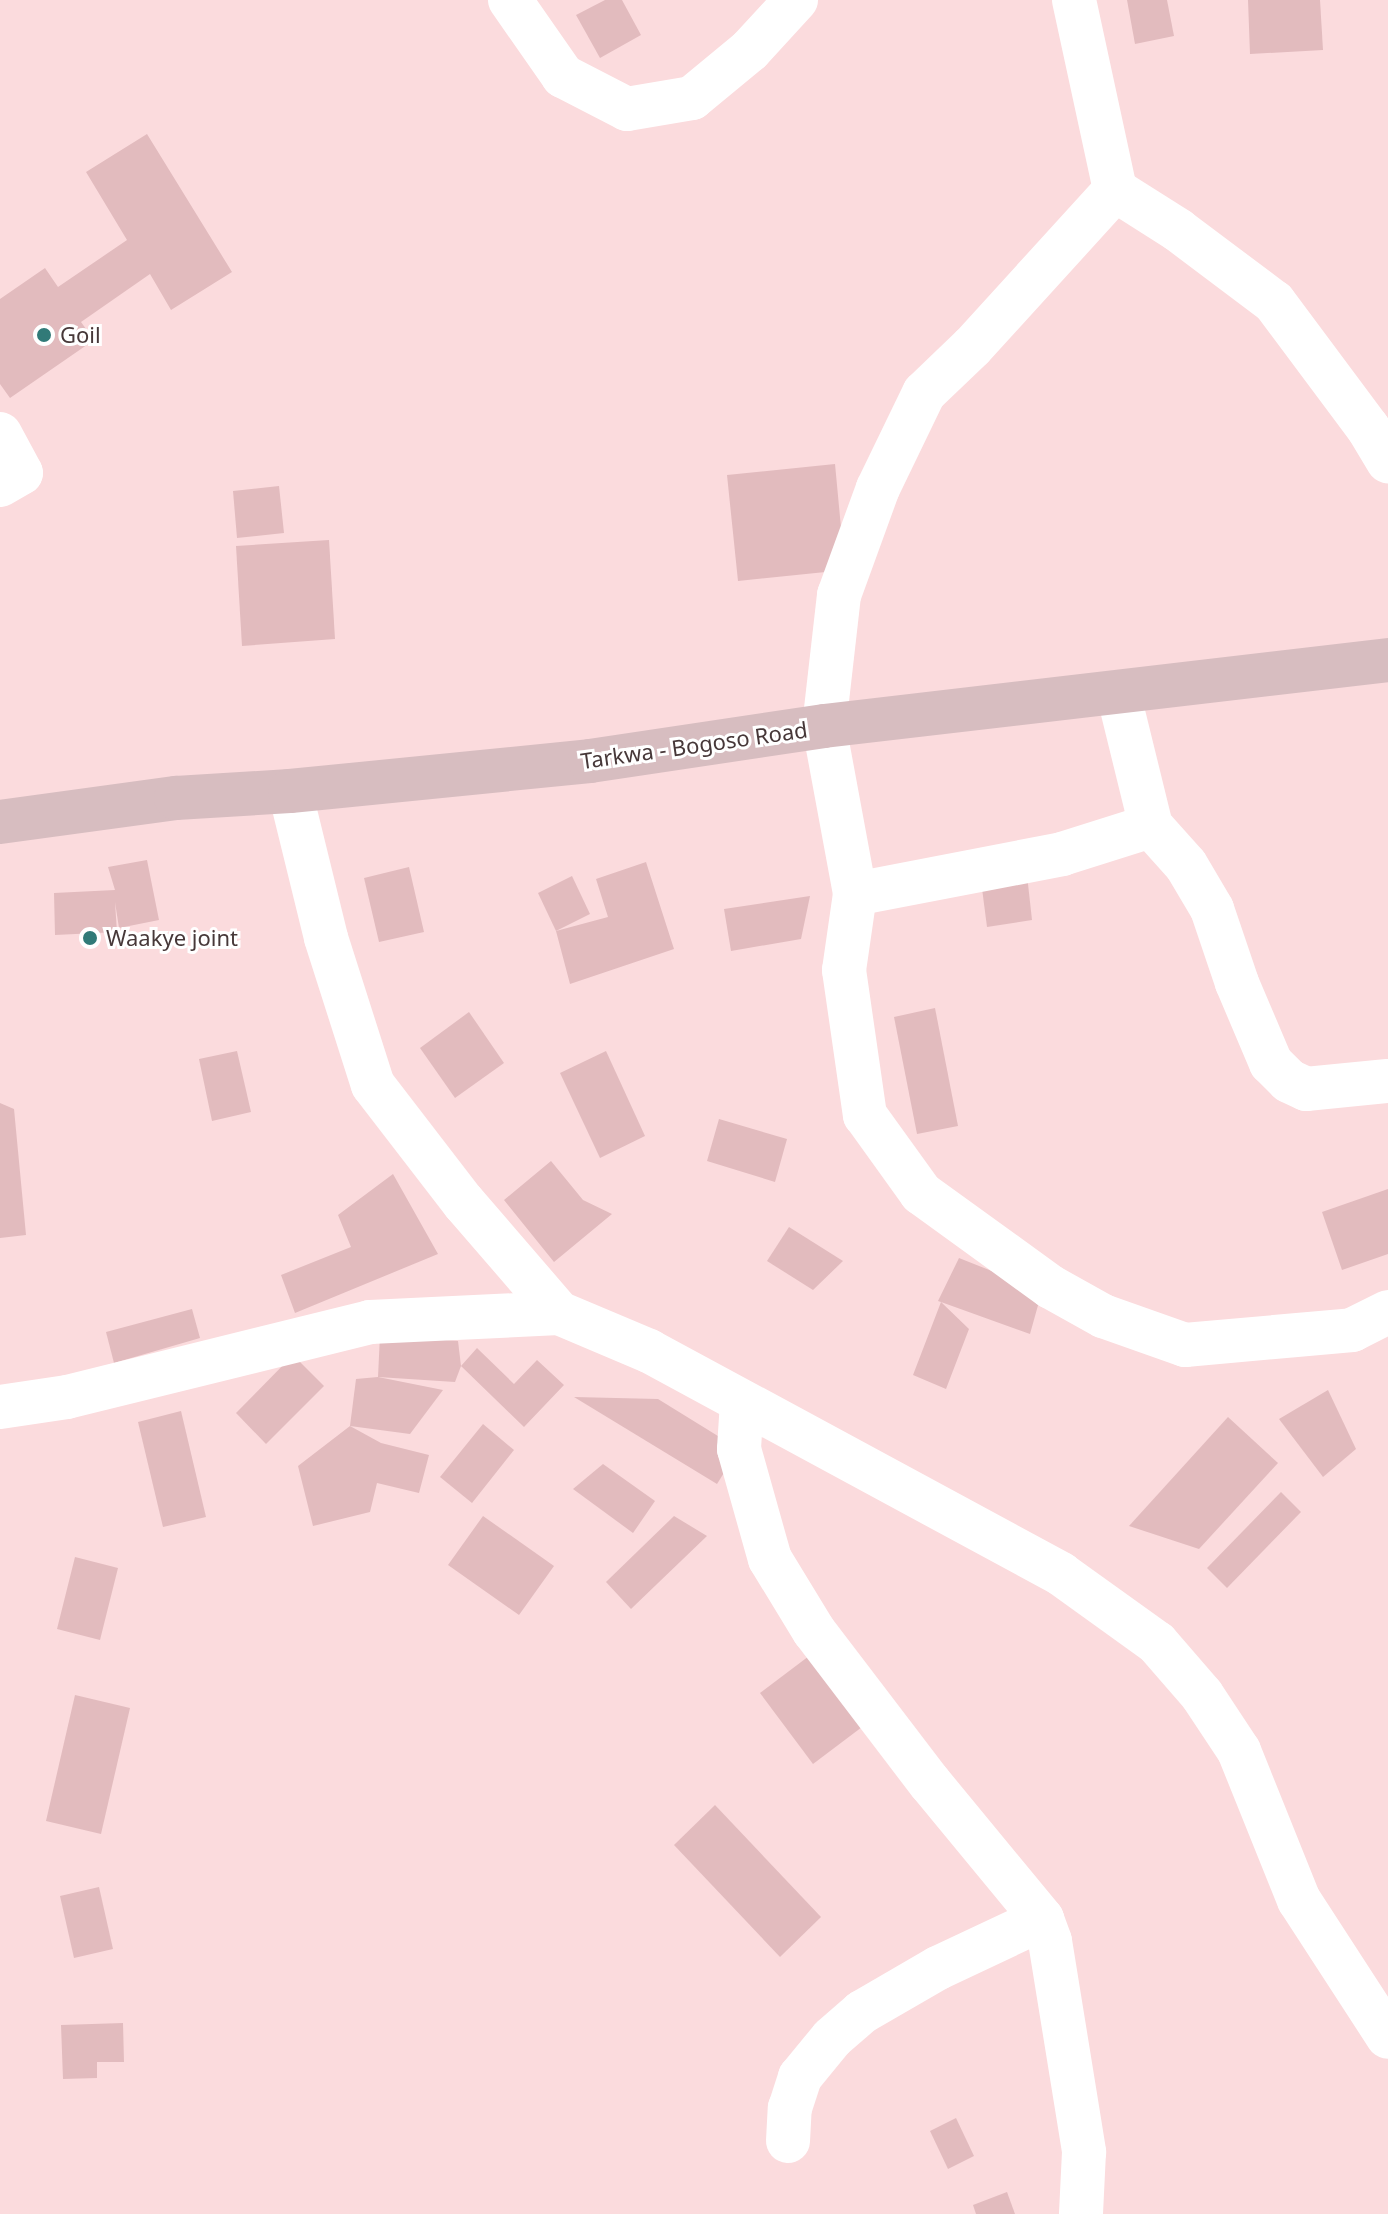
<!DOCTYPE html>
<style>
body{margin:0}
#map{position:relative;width:1388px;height:2214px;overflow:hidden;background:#fbdbdd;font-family:"Noto Sans",sans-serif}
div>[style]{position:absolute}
.building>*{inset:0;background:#e2bbbe}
.minor>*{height:44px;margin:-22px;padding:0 22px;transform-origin:22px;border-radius:22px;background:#fff}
.major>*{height:44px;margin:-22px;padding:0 22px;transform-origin:22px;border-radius:22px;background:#d7bdc0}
.dots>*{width:22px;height:22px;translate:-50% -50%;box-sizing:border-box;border:4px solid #fff;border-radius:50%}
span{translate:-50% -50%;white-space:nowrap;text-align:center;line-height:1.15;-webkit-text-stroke:6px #fff;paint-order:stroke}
.poi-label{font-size:22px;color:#473839}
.left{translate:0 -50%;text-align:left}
.street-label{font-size:22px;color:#473839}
</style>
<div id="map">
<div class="building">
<i style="clip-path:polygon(605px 0,622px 0,641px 35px,600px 58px,576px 15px)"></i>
<i style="clip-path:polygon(1127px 0,1167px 0,1174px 36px,1135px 44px)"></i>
<i style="clip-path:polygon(1248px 0,1320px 0,1323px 50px,1250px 54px)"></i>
<i style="clip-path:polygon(147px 134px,232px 272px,171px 310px,150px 274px,81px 322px,94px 340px,10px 398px,0 384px,0 299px,45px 268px,58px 287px,127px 240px,86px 172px)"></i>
<i style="clip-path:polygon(835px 464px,845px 570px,738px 581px,727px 475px)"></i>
<i style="clip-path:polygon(279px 486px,284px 533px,237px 538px,233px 491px)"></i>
<i style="clip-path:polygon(329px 540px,335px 639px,242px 646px,236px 546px)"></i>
<i style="clip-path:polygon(147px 860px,159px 920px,119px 928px,115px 902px,117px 932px,55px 935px,54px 893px,115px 890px,108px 867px)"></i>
<i style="clip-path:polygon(646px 862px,674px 949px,570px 984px,556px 931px,608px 917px,596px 879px)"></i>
<i style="clip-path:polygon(1026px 866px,1032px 920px,987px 927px,980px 873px)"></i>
<i style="clip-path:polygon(409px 867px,424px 932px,379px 942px,364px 878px)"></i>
<i style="clip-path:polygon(572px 876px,590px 914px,556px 931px,538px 893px)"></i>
<i style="clip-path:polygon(810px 896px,801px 939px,731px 951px,724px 909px)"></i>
<i style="clip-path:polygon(935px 1008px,958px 1126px,917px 1134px,894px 1017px)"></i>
<i style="clip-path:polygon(469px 1012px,504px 1063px,455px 1098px,420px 1048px)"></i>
<i style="clip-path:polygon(237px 1051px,251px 1112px,212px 1121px,199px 1059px)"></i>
<i style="clip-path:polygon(606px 1051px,645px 1136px,600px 1158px,560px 1073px)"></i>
<i style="clip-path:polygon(0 1103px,14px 1109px,26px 1235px,0 1238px)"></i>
<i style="clip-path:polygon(719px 1119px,787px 1139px,775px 1182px,707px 1161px)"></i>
<i style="clip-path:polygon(551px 1161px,583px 1200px,612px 1214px,554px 1262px,504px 1200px)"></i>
<i style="clip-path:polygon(393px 1174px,438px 1254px,295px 1313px,281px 1275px,351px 1247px,338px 1215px)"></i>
<i style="clip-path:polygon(1388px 1189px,1388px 1254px,1342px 1270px,1322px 1212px)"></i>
<i style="clip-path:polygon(789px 1227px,843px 1261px,813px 1290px,767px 1261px)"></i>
<i style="clip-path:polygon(959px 1258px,1042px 1291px,1030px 1334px,941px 1302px,969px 1329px,946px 1389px,913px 1375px,941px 1302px,938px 1301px)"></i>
<i style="clip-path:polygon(192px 1309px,200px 1338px,114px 1363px,106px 1332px)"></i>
<i style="clip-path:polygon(380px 1335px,458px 1341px,461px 1366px,455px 1382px,378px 1377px)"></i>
<i style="clip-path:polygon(477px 1348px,514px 1384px,537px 1360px,564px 1385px,524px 1427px,461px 1366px)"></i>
<i style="clip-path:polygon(293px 1355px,324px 1386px,266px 1444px,236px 1413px)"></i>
<i style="clip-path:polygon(378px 1377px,443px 1390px,410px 1434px,350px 1426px,356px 1379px)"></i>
<i style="clip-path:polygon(1328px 1390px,1356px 1449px,1323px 1477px,1279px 1419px)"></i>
<i style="clip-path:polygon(574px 1397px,658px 1399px,739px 1449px,717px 1484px)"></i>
<i style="clip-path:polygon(181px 1411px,206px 1517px,163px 1527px,138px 1422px)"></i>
<i style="clip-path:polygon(1228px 1417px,1278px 1463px,1199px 1549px,1129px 1526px)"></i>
<i style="clip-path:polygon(483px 1424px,514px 1450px,472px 1503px,440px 1477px)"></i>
<i style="clip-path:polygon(350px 1426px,381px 1443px,429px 1455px,419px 1493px,377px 1483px,370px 1512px,313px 1526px,298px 1466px)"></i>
<i style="clip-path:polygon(603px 1464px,655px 1501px,633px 1533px,573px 1489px)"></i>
<i style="clip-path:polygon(1281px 1492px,1301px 1512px,1227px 1588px,1207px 1568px)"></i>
<i style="clip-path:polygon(483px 1516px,554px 1566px,519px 1615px,448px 1565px)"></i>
<i style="clip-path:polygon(674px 1516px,707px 1536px,631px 1609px,606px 1582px)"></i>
<i style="clip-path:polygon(75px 1557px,118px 1568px,100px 1640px,57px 1629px)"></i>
<i style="clip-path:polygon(813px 1653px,866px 1724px,813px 1764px,760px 1693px)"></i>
<i style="clip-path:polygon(75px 1695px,130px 1708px,101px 1834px,46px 1821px)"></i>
<i style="clip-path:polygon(715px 1805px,821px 1917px,780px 1957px,674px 1845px)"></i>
<i style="clip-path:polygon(99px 1887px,113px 1949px,74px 1958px,60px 1896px)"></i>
<i style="clip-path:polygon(123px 2023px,124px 2062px,97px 2062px,97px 2078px,63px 2079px,61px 2025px)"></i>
<i style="clip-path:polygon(956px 2118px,974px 2156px,948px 2169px,930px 2131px)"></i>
<i style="clip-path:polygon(1007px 2192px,1015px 2214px,976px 2214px,973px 2205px)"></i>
</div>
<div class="minor">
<i style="left:510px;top:0;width:93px;rotate:55.1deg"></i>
<i style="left:563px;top:76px;width:72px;rotate:27.3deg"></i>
<i style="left:627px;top:109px;width:66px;rotate:-9.6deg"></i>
<i style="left:692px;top:98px;width:75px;rotate:-39.6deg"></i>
<i style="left:750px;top:50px;width:68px;rotate:-47.4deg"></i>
<i style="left:1074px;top:0;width:194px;rotate:77.8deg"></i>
<i style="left:1115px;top:190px;width:212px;rotate:132.3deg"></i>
<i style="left:972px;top:347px;width:66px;rotate:136.2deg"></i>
<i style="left:924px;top:393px;width:106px;rotate:115.8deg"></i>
<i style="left:878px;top:488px;width:114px;rotate:110deg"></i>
<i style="left:839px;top:595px;width:132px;rotate:96.5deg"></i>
<i style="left:824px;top:726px;width:171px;rotate:79.5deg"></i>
<i style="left:855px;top:894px;width:77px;rotate:98.2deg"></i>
<i style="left:844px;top:970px;width:147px;rotate:81.8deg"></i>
<i style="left:865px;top:1115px;width:96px;rotate:54.3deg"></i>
<i style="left:921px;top:1193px;width:160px;rotate:35.9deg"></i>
<i style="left:1051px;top:1287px;width:60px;rotate:29.1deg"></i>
<i style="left:1103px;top:1316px;width:87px;rotate:19.5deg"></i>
<i style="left:1185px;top:1345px;width:168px;rotate:-5.1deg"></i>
<i style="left:1352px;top:1330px;width:40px;rotate:-26.6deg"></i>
<i style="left:1115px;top:190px;width:75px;rotate:32.4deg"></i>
<i style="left:1178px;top:230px;width:120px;rotate:36.9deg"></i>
<i style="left:1274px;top:302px;width:157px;rotate:53.3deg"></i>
<i style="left:1368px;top:428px;width:39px;rotate:59deg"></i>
<i style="left:0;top:434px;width:44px;rotate:61.7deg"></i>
<i style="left:21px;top:473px;width:24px;rotate:150deg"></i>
<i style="left:1118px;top:692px;width:138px;rotate:76.2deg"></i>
<i style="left:1151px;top:826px;width:52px;rotate:48.1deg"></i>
<i style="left:1186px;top:865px;width:51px;rotate:59.4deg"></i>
<i style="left:1212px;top:909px;width:78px;rotate:71.3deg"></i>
<i style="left:1237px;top:983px;width:87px;rotate:67deg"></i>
<i style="left:1271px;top:1063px;width:25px;rotate:45deg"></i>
<i style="left:1289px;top:1081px;width:19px;rotate:25deg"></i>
<i style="left:1306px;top:1089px;width:82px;rotate:-5.6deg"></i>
<i style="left:290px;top:791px;width:151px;rotate:76.2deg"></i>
<i style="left:326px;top:938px;width:154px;rotate:72.3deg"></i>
<i style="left:373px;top:1085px;width:149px;rotate:52.4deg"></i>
<i style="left:464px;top:1203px;width:145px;rotate:49.2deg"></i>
<i style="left:559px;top:1313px;width:98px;rotate:22.9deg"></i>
<i style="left:649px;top:1351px;width:468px;rotate:28.4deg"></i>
<i style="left:1061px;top:1574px;width:118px;rotate:35.7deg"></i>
<i style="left:1157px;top:1643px;width:69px;rotate:49.1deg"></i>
<i style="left:1202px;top:1695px;width:67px;rotate:56.5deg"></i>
<i style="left:1239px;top:1751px;width:161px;rotate:68.1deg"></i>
<i style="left:1299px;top:1900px;width:163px;rotate:57deg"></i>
<i style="left:855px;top:894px;width:211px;rotate:-10.9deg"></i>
<i style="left:1062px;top:854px;width:93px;rotate:-17.5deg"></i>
<i style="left:742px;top:1402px;width:47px;rotate:93.7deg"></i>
<i style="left:739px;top:1449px;width:114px;rotate:74.3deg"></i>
<i style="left:770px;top:1559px;width:84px;rotate:58.6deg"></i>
<i style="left:814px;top:1631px;width:191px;rotate:52.7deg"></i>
<i style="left:930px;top:1783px;width:176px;rotate:50.5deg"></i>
<i style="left:1042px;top:1919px;width:23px;rotate:70deg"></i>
<i style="left:1050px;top:1941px;width:214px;rotate:80.8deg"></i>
<i style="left:1084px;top:2152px;width:62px;rotate:92.8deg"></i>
<i style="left:0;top:1407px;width:68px;rotate:-8.5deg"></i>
<i style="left:67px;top:1397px;width:312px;rotate:-13.9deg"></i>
<i style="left:370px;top:1322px;width:189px;rotate:-2.7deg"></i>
<i style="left:788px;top:2141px;width:33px;rotate:-87deg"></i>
<i style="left:790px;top:2108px;width:33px;rotate:-72deg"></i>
<i style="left:800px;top:2077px;width:50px;rotate:-50.6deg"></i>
<i style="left:832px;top:2038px;width:40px;rotate:-41deg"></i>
<i style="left:862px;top:2012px;width:88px;rotate:-30.1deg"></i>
<i style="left:938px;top:1968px;width:115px;rotate:-25.2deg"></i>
</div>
<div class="major">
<i style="left:0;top:822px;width:178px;rotate:-7.8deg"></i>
<i style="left:176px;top:798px;width:114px;rotate:-3.5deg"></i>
<i style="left:290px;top:791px;width:301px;rotate:-5.7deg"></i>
<i style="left:590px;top:761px;width:237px;rotate:-8.5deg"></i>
<i style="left:824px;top:726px;width:568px;rotate:-6.67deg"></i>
</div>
<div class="dots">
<i style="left:44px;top:335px;background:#317a78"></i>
<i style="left:90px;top:938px;background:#317a78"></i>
</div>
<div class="poi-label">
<span class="left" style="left:60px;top:335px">Goil</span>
<span class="left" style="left:106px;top:938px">Waakye joint</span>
</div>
<div class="street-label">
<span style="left:694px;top:745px;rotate:-8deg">Tarkwa - Bogoso Road</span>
</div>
</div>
